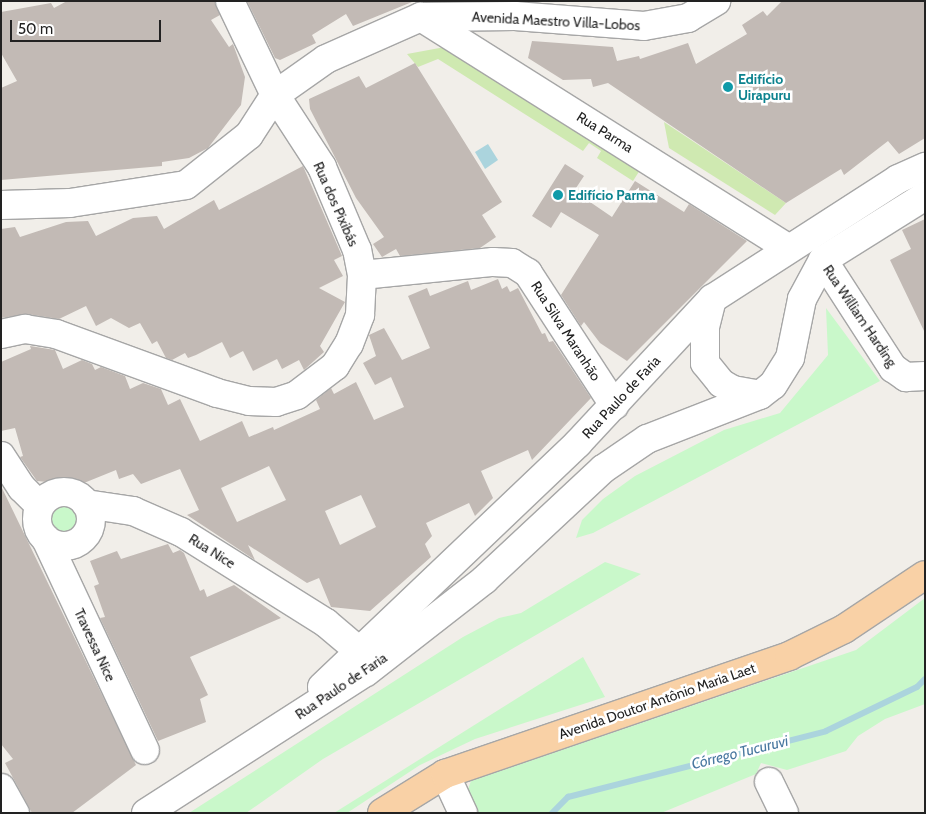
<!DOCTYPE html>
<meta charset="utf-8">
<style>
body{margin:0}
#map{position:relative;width:926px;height:814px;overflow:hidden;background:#f1eee9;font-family:Cabin,sans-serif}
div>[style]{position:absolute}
.grass>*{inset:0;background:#cfe9b1}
.park>*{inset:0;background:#c9f8ca}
.round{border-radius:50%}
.water>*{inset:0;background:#abd4dd}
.stream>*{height:6px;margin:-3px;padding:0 3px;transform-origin:3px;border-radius:3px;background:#abd4dd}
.building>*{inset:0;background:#c2bab5}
.roads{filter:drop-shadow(1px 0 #a6a6a6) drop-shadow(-1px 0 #a6a6a6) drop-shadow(0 1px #a6a6a6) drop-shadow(0 -1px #a6a6a6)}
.minor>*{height:28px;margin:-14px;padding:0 14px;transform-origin:14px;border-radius:14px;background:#fff}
.minor>.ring{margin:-14px;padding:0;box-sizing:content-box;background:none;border:28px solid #fff;border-radius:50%}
.major>*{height:28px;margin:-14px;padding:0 14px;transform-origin:14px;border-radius:14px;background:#f9d1a6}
.dots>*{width:14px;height:14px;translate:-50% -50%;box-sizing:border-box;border:2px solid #fff;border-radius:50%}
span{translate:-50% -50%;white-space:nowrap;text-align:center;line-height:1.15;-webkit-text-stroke:5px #fff;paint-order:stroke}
.street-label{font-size:14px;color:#222}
.culture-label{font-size:14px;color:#0d838f;font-weight:700}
.left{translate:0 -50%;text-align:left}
.water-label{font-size:15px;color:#4978a0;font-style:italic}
.frame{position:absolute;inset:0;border:2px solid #222;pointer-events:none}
.scale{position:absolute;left:10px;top:20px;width:151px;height:22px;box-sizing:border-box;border:2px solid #222;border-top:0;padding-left:6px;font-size:15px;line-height:18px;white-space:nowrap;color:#222;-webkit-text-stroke:4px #fff;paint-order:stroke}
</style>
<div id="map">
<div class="grass">
<i style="clip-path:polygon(445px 47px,640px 170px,633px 181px,597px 158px,601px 151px,589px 143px,583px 151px,438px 59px,418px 67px,407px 54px)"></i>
<i style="clip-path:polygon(664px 122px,786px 203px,775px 215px,669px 148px)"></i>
</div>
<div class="park">
<i style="clip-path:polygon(826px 308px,880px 381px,593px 533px,576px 538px,582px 520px,603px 499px,635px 476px,724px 430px,780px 413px,828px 355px)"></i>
<i class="round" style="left:44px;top:500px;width:40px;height:40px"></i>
<i style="clip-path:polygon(605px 562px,641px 574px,323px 759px,246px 813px,189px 813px,463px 637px,499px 618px,521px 613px)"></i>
<i style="clip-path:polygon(925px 598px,925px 704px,885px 719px,858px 736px,846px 751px,787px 770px,761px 763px,756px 774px,661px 813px,475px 813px,467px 792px,471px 781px,856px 650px)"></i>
<i style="clip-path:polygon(583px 657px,605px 697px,475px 739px,420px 765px,347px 813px,334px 813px)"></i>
</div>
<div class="water">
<i style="clip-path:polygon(488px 144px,498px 160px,485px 169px,475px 152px)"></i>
</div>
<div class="stream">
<i style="left:552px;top:813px;width:23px;rotate:-45deg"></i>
<i style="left:568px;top:797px;width:266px;rotate:-14.3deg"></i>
<i style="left:826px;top:731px;width:101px;rotate:-25.8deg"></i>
<i style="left:917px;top:687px;width:11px;rotate:-45deg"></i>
</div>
<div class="building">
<i style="clip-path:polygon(67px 1px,215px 1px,220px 15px,211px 20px,229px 47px,233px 44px,245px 77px,241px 105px,208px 148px,189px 158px,162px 162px,162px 166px,1px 180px,1px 88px,17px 81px,1px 53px,1px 12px,51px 3px,54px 8px)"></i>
<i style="clip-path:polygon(247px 1px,412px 1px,412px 2px,353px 26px,346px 14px,312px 35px,316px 43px,280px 60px,275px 58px)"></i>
<i style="clip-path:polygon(782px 1px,925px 1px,925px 138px,899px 154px,888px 141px,844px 175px,841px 169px,786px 203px,608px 83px,593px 87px,591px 79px,563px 80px,528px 58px,532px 41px,613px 47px,617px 61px,639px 56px,640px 59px,688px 43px,696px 64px,747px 34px,742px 25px,763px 11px,767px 16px)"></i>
<i style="clip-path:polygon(415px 63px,502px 202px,482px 215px,496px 237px,480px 248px,400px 256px,396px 249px,382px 257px,373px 244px,384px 237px,356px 198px,310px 109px,309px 99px,359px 76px,366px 88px)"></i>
<i style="clip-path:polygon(565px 164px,584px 176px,574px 191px,612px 217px,635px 181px,684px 212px,689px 204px,747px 241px,627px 361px,600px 343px,584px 322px,581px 326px,561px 295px,599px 235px,561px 212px,551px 228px,532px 216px)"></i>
<i style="clip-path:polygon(303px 166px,342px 256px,334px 260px,343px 276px,319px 288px,345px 302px,320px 346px,324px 352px,304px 370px,299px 360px,282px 369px,277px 359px,253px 371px,243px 351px,230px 358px,222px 342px,196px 355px,188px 358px,185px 353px,172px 360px,166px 358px,157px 341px,152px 344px,140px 323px,129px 328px,111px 318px,96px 326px,86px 306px,59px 319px,27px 314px,1px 318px,1px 229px,15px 227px,20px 237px,66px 222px,88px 221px,96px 236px,133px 218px,157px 216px,164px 229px,214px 200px,219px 210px)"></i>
<i style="clip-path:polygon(925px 219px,925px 333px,890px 260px,911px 249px,902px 230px)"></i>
<i style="clip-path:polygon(evenodd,498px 279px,502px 289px,507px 286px,510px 292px,518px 288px,542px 334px,545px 333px,549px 342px,553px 341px,591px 398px,532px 460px,528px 450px,481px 471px,493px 498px,475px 516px,469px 503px,426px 523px,432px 536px,425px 544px,431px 557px,370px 611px,331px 607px,319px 578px,307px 583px,248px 545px,255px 560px,187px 515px,199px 510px,180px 469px,141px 484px,133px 474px,119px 479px,116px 470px,79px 485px,37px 481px,20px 457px,23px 456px,15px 428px,1px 431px,1px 362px,31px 349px,30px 346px,55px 350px,63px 369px,82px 360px,92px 364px,95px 370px,101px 367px,125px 376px,130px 389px,143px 383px,161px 389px,168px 405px,180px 399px,200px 441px,242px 421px,249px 437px,273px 427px,274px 430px,320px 409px,316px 400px,331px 388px,334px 394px,356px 382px,374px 420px,404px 407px,391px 377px,375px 385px,363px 363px,376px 356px,369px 335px,384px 328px,402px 360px,430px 348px,408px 296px,427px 288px,430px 296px,468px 281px,471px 290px,498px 279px,269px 466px,286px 500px,237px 522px,221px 488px,269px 466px,498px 279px,361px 495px,376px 527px,340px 545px,325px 511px,361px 495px)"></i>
<i style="clip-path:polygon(1px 486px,136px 765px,72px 813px,32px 813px,5px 763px,13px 759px,1px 744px)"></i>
<i style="clip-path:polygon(168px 544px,173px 553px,180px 550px,184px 553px,200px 591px,204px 589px,207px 597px,234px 585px,281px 618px,190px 657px,208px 695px,200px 699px,206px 722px,158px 741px,100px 618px,105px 617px,94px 586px,99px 584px,90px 561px,117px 551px,121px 559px)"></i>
</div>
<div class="roads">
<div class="minor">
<i style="left:421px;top:17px;width:434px;rotate:32.2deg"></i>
<i style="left:1px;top:205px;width:69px;rotate:-1.7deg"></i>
<i style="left:70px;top:203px;width:117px;rotate:-8.8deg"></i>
<i style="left:186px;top:185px;width:80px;rotate:-38.4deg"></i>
<i style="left:249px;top:135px;width:48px;rotate:-57deg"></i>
<i style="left:275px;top:95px;width:62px;rotate:-35.2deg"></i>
<i style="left:326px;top:59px;width:104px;rotate:-23.9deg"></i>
<i style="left:421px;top:17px;width:94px;rotate:-0.6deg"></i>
<i style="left:515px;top:16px;width:129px;rotate:4.4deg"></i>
<i style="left:644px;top:26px;width:45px;rotate:-10.3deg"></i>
<i style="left:688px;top:18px;width:33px;rotate:-31deg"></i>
<i style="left:823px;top:260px;width:129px;rotate:57.1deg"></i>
<i style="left:893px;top:368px;width:16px;rotate:35deg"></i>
<i style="left:906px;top:377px;width:19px;rotate:-3deg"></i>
<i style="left:362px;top:275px;width:132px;rotate:-5.7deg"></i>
<i style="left:493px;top:262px;width:19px;rotate:3deg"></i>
<i style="left:512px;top:263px;width:19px;rotate:32deg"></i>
<i style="left:528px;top:273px;width:158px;rotate:56.9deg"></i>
<i style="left:712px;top:299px;width:29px;rotate:104deg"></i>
<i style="left:705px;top:327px;width:36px;rotate:90deg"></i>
<i style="left:705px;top:363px;width:26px;rotate:51deg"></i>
<i style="left:721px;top:383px;width:14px;rotate:30deg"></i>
<i style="left:733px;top:390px;width:27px;rotate:10deg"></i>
<i style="left:1px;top:334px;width:25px;rotate:-12deg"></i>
<i style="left:25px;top:329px;width:31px;rotate:9deg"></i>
<i style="left:56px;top:334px;width:171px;rotate:20.1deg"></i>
<i style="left:217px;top:393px;width:33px;rotate:14deg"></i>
<i style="left:249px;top:401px;width:27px;rotate:2deg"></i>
<i style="left:276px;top:402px;width:22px;rotate:-18deg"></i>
<i style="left:297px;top:395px;width:48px;rotate:-37.3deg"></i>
<i style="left:335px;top:366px;width:26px;rotate:-58deg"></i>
<i style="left:349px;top:344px;width:31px;rotate:-69deg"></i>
<i style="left:360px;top:315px;width:40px;rotate:-87.1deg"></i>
<i style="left:362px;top:275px;width:25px;rotate:-101deg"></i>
<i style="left:357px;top:250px;width:90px;rotate:-112.9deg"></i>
<i style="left:322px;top:167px;width:86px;rotate:-123.1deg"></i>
<i style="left:275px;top:95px;width:104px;rotate:-115.6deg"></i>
<i style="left:1px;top:456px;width:38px;rotate:57deg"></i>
<i style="left:22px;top:488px;width:25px;rotate:45deg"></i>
<i class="ring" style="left:37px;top:492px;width:26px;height:26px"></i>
<i style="left:86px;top:504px;width:48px;rotate:8.5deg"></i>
<i style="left:133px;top:511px;width:52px;rotate:23.6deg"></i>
<i style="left:181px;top:532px;width:171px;rotate:32.1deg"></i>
<i style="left:326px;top:623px;width:42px;rotate:40.2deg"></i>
<i style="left:46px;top:539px;width:233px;rotate:64.9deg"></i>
<i style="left:322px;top:687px;width:354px;rotate:-43.6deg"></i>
<i style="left:578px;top:443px;width:197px;rotate:-47.1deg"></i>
<i style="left:712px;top:299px;width:221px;rotate:-32.8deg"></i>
<i style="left:898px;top:179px;width:30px;rotate:-24deg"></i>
<i style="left:445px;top:774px;width:43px;rotate:65.2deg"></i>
<i style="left:769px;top:782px;width:34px;rotate:64deg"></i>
<i style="left:1px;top:788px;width:29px;rotate:61deg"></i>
<i style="left:146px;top:813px;width:261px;rotate:-32.7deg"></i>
<i style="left:366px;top:672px;width:150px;rotate:-37.9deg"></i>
<i style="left:484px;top:580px;width:163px;rotate:-43deg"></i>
<i style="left:603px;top:469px;width:53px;rotate:-34.3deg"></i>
<i style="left:647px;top:439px;width:121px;rotate:-21.3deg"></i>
<i style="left:760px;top:395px;width:16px;rotate:-38deg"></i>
<i style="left:773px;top:385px;width:32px;rotate:-58deg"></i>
<i style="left:790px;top:358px;width:60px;rotate:-78.5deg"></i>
<i style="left:802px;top:299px;width:44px;rotate:-61.7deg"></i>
<i style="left:823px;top:260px;width:120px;rotate:-32.1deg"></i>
</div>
<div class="major">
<i style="left:382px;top:813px;width:74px;rotate:-31.8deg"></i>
<i style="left:445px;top:774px;width:364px;rotate:-18.9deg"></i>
<i style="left:789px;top:656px;width:61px;rotate:-26.1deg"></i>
<i style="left:844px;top:629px;width:97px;rotate:-33.7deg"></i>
</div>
</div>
<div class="dots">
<i style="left:728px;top:87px;background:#0f9aa8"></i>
<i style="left:558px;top:195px;background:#0f9aa8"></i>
</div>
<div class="street-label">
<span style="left:556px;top:21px;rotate:3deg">Avenida Maestro Villa-Lobos</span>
<span style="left:605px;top:132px;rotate:32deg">Rua Parma</span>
<span style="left:336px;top:204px;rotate:66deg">Rua dos Pixibás</span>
<span style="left:860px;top:316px;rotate:56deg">Rua William Harding</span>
<span style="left:566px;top:331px;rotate:57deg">Rua Silva Maranhão</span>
<span style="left:621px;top:397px;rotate:-47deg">Rua Paulo de Faria</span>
<span style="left:212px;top:551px;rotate:32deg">Rua Nice</span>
<span style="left:95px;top:645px;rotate:65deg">Travessa Nice</span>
<span style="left:341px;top:686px;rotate:-34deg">Rua Paulo de Faria</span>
<span style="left:657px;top:701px;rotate:-19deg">Avenida Doutor Antônio Maria Laet</span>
</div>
<div class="culture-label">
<span class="left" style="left:738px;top:87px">Edifício<br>Uirapuru</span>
<span class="left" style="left:568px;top:195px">Edifício Parma</span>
</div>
<div class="water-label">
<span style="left:740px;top:753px;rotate:-14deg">Córrego Tucuruvi</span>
</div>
<div class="frame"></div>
<div class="scale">50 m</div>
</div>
